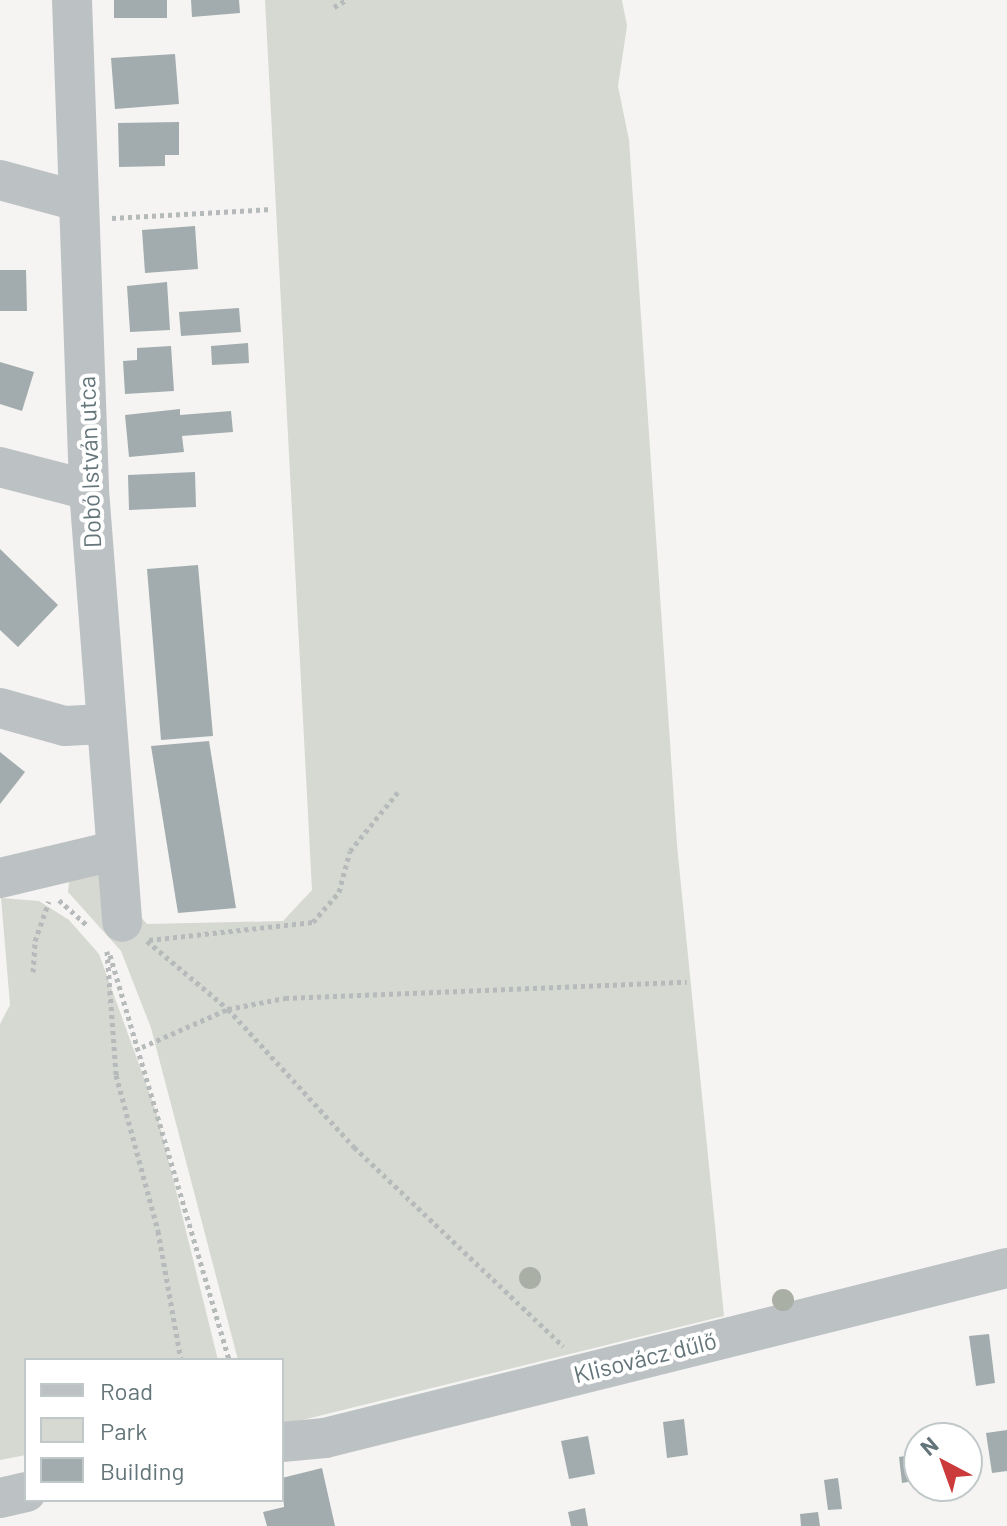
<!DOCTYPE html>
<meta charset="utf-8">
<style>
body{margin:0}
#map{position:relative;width:1007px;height:1526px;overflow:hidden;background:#f5f4f2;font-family:Barlow,sans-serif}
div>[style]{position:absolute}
.green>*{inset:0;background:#d6d9d1}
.building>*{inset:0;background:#a2acae}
.path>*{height:5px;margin-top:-2.5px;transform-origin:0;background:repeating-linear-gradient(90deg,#b6babb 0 4px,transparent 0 8px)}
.minor>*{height:40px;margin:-20px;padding:0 20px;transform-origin:20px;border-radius:20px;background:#bcc1c3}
.trees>*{width:22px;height:22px;margin:-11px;border-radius:50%;background:#aaafa5}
span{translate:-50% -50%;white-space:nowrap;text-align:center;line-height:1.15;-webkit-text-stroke:8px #fff;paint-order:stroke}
.street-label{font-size:24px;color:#64757a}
.legend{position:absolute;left:24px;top:1358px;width:260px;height:144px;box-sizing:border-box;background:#fff;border:2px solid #c1c8ca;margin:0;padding:10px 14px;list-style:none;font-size:24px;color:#64757a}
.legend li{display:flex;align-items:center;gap:16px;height:40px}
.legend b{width:40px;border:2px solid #c1c8ca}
.north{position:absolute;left:903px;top:1422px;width:80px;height:80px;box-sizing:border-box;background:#fff;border:2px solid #c1c8ca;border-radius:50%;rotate:319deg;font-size:22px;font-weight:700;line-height:32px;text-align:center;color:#64757a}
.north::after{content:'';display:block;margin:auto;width:28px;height:36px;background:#cb3b3c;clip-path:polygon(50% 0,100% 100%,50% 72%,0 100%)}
</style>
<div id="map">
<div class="green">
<i style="clip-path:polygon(265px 0,622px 0,627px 26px,618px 86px,629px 140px,677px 845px,724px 1316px,282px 1425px,282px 1360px,238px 1360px,151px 1028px,121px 951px,68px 892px,69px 882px,96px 866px,147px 924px,283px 921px,312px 890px)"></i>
<i style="clip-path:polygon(1px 898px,39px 901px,69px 920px,99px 954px,157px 1114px,218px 1360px,26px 1360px,26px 1455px,0 1460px,0 1024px,10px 1005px)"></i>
</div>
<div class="building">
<i style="clip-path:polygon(114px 0,167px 0,167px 18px,114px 18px)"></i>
<i style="clip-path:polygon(191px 0,239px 0,240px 13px,192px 17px)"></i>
<i style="clip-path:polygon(175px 54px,179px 104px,115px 109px,111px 58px)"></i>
<i style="clip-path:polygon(179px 122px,179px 155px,165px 155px,165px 166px,119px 167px,118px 123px)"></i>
<i style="clip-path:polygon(195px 226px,198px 269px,145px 273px,142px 230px)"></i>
<i style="clip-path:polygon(0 270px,26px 270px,27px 311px,0 311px)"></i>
<i style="clip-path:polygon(167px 282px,170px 330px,130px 332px,127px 286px)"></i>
<i style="clip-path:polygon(239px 308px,241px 332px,181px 336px,179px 312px)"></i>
<i style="clip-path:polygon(248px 343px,249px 363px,212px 365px,211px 346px)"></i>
<i style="clip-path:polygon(171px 346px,174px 391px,125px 394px,123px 361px,137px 360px,137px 348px)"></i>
<i style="clip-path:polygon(0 362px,34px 372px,22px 411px,0 404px)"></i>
<i style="clip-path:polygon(180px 409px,180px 415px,231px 411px,233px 432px,182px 436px,184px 452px,129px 457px,125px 415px)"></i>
<i style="clip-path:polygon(195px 472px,196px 507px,129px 510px,128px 475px)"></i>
<i style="clip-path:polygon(0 549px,58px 605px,18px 647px,0 630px)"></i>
<i style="clip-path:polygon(198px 565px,213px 736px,161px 740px,147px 569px)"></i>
<i style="clip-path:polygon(209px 741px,236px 908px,178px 913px,151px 746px)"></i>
<i style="clip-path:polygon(0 752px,25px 772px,0 804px)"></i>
<i style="clip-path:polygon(989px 1334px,995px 1383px,976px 1386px,969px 1336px)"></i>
<i style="clip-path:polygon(684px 1419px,688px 1455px,667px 1458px,663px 1422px)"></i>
<i style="clip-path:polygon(1007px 1430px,1007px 1471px,992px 1473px,986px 1433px)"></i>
<i style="clip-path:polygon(588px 1436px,595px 1474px,569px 1479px,561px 1441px)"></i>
<i style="clip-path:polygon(911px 1455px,913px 1481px,902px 1483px,899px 1457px)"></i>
<i style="clip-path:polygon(322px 1468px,335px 1526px,267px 1526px,263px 1512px,284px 1507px,282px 1478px)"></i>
<i style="clip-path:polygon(838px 1478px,842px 1509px,828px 1510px,824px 1480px)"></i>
<i style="clip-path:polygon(585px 1508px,588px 1526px,571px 1526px,568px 1512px)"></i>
<i style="clip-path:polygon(818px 1512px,820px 1526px,801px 1526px,800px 1514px)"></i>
</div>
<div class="path">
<i style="left:334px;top:7px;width:14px;rotate:-30deg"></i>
<i style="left:112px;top:218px;width:160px;rotate:-3.2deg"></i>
<i style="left:59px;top:900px;width:38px;rotate:42deg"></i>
<i style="left:149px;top:940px;width:165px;rotate:-6.3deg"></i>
<i style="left:313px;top:922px;width:40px;rotate:-49deg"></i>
<i style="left:339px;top:892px;width:42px;rotate:-75deg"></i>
<i style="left:350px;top:851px;width:76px;rotate:-50.9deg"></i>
<i style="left:147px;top:941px;width:106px;rotate:40deg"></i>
<i style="left:228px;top:1009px;width:187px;rotate:47.6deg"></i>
<i style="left:354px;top:1147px;width:289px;rotate:43.6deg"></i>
<i style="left:107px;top:951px;width:124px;rotate:85.8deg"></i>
<i style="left:116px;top:1075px;width:162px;rotate:74.9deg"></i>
<i style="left:158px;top:1231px;width:131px;rotate:79.9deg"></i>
<i style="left:110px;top:955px;width:422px;rotate:73.6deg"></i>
<i style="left:33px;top:972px;width:31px;rotate:-86deg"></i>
<i style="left:35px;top:941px;width:42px;rotate:-70.7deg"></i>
<i style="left:142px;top:1047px;width:94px;rotate:-23.8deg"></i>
<i style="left:228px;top:1009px;width:58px;rotate:-10.9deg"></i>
<i style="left:285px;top:998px;width:402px;rotate:-2.3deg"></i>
</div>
<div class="minor">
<i style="left:72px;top:0;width:490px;rotate:88deg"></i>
<i style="left:89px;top:490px;width:433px;rotate:85.6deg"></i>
<i style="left:0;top:180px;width:81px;rotate:15.1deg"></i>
<i style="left:0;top:467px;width:92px;rotate:14.5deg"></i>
<i style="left:0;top:708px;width:67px;rotate:15.5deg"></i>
<i style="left:65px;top:726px;width:39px;rotate:-3deg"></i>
<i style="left:0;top:878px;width:116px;rotate:-13.4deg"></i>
<i style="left:282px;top:1442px;width:43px;rotate:-5.3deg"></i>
<i style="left:325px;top:1438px;width:703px;rotate:-14deg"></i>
<i style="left:0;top:1498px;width:27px;rotate:-13deg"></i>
</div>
<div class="trees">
<i style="left:530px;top:1278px"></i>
<i style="left:783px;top:1300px"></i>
</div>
<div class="street-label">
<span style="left:89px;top:462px;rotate:-92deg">Dobó István utca</span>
<span style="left:645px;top:1357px;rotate:-14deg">Klisovácz dűlő</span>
</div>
<ul class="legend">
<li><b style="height:10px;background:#bcc1c3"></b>Road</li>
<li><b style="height:22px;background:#d6d9d1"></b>Park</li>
<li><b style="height:22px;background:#a2acae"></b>Building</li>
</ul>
<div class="north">N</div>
</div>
